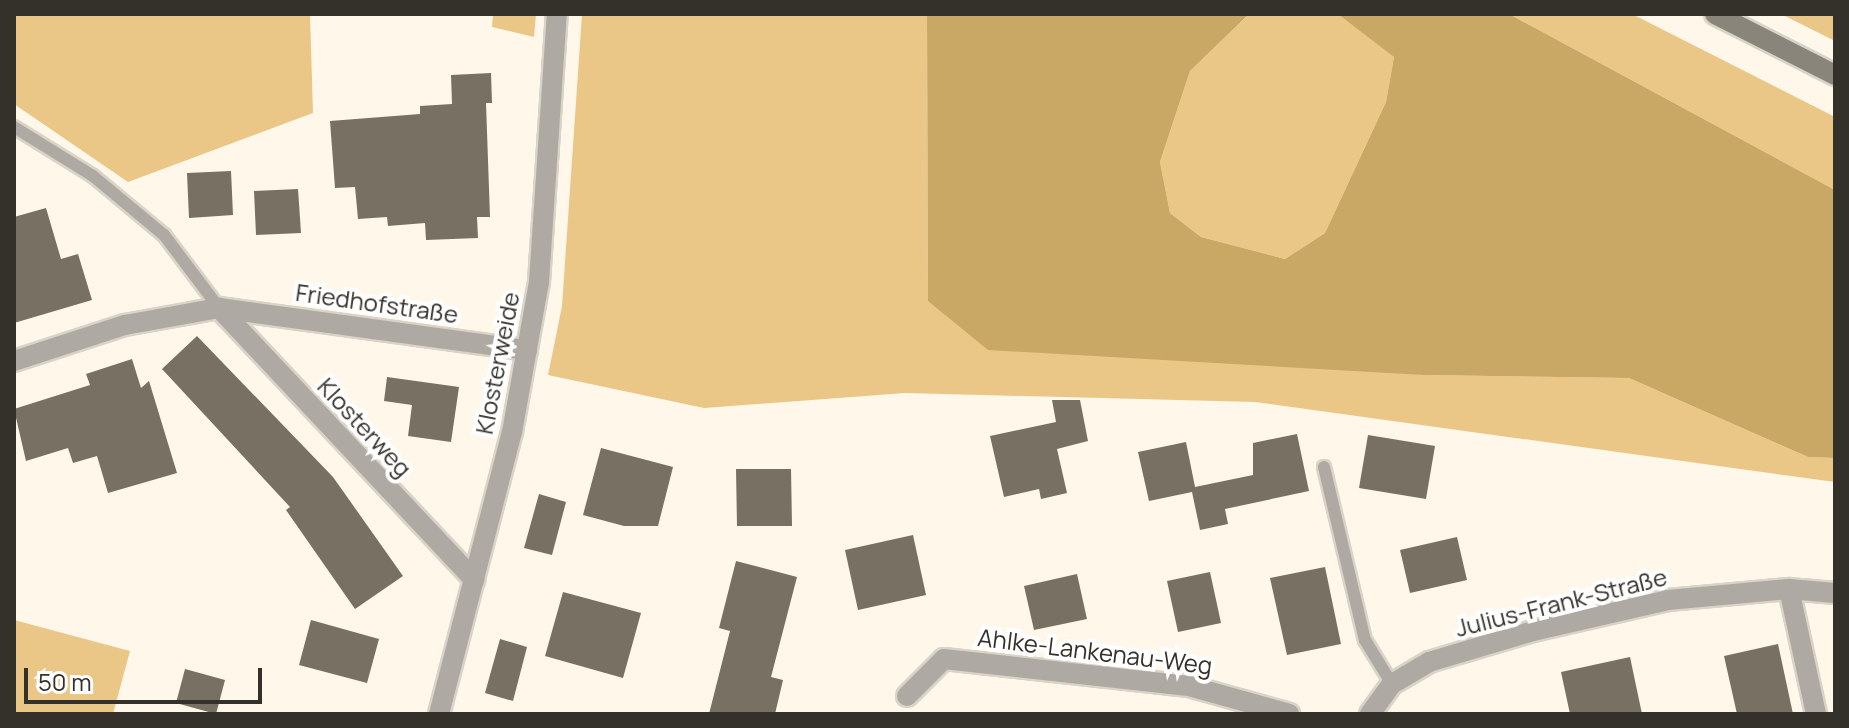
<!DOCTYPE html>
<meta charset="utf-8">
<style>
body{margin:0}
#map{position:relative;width:1849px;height:728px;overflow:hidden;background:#fef7ea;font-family:Manrope,sans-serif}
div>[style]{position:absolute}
.green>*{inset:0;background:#eac787}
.water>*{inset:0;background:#c9a764}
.building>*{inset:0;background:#787062}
.roads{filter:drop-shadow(2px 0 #dad3c7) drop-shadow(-2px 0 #dad3c7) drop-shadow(0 2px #dad3c7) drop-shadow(0 -2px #dad3c7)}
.service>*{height:12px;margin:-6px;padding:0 6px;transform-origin:6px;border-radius:6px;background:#aeaaa3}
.minor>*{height:20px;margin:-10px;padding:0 10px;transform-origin:10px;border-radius:10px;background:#aeaaa3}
.secondary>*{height:20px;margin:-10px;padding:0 10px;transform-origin:10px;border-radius:10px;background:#8a857b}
span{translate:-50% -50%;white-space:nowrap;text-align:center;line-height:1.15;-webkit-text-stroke:8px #fff;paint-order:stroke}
.street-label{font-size:24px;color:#34302a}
.frame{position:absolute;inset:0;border:16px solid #34302a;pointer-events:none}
.scale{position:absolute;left:24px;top:668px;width:238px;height:36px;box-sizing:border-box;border:4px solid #34302a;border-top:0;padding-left:10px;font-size:24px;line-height:28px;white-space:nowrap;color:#34302a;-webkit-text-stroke:6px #fff;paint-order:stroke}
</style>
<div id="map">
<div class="green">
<i style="clip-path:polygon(14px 14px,310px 14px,313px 113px,128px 182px,14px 104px)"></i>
<i style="clip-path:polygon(493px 14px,536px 14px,534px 37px,492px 27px)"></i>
<i style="clip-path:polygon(582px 14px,927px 14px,928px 301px,1424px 375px,1629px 378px,1808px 457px,1835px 458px,1835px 482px,1255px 402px,905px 393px,704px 408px,548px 375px,562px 306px)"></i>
<i style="clip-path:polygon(1249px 14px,1343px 15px,1394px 57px,1386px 102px,1325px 233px,1285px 259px,1201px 237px,1170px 213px,1160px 162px,1190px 71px)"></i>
<i style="clip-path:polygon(1509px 14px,1632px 14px,1835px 117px,1835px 190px)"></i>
<i style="clip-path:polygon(1781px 14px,1835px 14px,1835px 41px)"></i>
<i style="clip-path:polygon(14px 620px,130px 651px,113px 714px,14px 714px)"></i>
</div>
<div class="water">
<i style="clip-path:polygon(927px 14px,1249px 14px,1190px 71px,1160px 162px,1170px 213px,1201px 237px,1285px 259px,1325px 233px,1386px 102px,1394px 57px,1338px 14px,1509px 14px,1835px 190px,1835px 458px,1808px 457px,1629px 378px,1424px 375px,988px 350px,928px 301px)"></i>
</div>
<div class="building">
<i style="clip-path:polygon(491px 73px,492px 103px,486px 103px,490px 217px,477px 217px,478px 238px,426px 240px,425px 223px,388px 226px,387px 217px,358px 219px,355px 187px,335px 188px,330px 121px,420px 114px,420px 106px,452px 104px,451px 75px)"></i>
<i style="clip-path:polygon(231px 171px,233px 215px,189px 218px,187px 173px)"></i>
<i style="clip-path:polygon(298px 189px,301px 233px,256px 235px,254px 191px)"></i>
<i style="clip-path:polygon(46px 208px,61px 259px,78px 254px,92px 300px,14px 323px,14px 217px)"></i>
<i style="clip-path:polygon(197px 336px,333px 477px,403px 576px,355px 609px,286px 510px,290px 507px,162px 369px)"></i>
<i style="clip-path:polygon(132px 359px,141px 388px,149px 381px,177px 473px,108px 493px,97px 456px,73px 463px,68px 448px,26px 461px,14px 409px,90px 385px,86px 374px)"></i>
<i style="clip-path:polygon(387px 377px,459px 387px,451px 442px,408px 436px,412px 405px,384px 401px)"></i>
<i style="clip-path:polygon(1052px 400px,1080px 400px,1088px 441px,1057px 449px,1067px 493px,1041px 499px,1039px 489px,1004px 497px,990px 436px,1056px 422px)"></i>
<i style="clip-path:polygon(1297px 434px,1309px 491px,1225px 509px,1228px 524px,1200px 530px,1192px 492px,1149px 501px,1138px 452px,1186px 442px,1195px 487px,1253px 475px,1253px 443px)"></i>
<i style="clip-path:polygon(1368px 435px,1435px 446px,1426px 499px,1359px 488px)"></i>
<i style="clip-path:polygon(601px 448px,673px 467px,658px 526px,624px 526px,583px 515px)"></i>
<i style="clip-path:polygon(736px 469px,791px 469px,792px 526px,737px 526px)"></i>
<i style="clip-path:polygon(539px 494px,566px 502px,552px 555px,524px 548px)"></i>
<i style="clip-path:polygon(913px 535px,926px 595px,858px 610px,845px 550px)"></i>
<i style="clip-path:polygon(1457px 537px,1467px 580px,1410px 593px,1400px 550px)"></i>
<i style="clip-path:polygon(736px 561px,797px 577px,771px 677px,783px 680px,775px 714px,709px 714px,730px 631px,719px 628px)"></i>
<i style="clip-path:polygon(1325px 567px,1341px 644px,1287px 655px,1270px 578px)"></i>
<i style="clip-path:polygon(1210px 572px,1221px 623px,1178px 632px,1167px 581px)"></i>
<i style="clip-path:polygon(1077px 574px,1087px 619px,1034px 630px,1024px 586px)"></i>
<i style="clip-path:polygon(563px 592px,641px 613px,623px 678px,545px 656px)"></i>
<i style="clip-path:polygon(311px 620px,379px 639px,367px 683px,299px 665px)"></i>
<i style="clip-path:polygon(500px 639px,527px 647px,513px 701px,485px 693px)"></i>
<i style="clip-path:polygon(1778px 644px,1793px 714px,1737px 714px,1724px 656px)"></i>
<i style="clip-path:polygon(1630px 657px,1642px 714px,1570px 714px,1561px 672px)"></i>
<i style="clip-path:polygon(185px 669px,225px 680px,216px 714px,176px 703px)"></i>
</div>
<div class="roads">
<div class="service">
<i style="left:14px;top:127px;width:93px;rotate:31.8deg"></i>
<i style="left:93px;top:176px;width:92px;rotate:39.7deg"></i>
<i style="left:164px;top:235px;width:91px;rotate:53deg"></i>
<i style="left:1324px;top:467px;width:178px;rotate:76.7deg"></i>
<i style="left:1365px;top:640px;width:52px;rotate:58.5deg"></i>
</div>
<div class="minor">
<i style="left:219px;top:308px;width:373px;rotate:46.8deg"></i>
<i style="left:14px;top:361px;width:117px;rotate:-18deg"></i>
<i style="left:125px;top:325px;width:96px;rotate:-10.3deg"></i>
<i style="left:219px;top:308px;width:311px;rotate:7.8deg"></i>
<i style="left:1789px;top:589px;width:128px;rotate:77.8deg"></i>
<i style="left:907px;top:696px;width:52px;rotate:-45deg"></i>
<i style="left:944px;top:659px;width:246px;rotate:6.3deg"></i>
<i style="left:1189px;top:686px;width:104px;rotate:15.6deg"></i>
<i style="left:439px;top:714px;width:291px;rotate:-75.5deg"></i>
<i style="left:512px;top:432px;width:152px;rotate:-79.8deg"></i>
<i style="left:539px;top:282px;width:269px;rotate:-86.2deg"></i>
<i style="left:1370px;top:714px;width:37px;rotate:-54deg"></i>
<i style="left:1392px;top:684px;width:43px;rotate:-30.7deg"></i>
<i style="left:1429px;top:662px;width:109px;rotate:-16.6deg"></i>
<i style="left:1533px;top:631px;width:139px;rotate:-12.9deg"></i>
<i style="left:1668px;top:600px;width:121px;rotate:-5.2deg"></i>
<i style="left:1789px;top:589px;width:46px;rotate:5deg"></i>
</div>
<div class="secondary">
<i style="left:1715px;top:14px;width:135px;rotate:26.9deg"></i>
</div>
</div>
<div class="street-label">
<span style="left:377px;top:303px;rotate:8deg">Friedhofstraße</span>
<span style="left:497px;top:363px;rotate:-79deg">Klosterweide</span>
<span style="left:365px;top:427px;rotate:47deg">Klosterweg</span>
<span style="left:1561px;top:602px;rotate:-14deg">Julius-Frank-Straße</span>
<span style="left:1095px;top:651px;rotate:7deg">Ahlke-Lankenau-Weg</span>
</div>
<div class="frame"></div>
<div class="scale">50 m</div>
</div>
